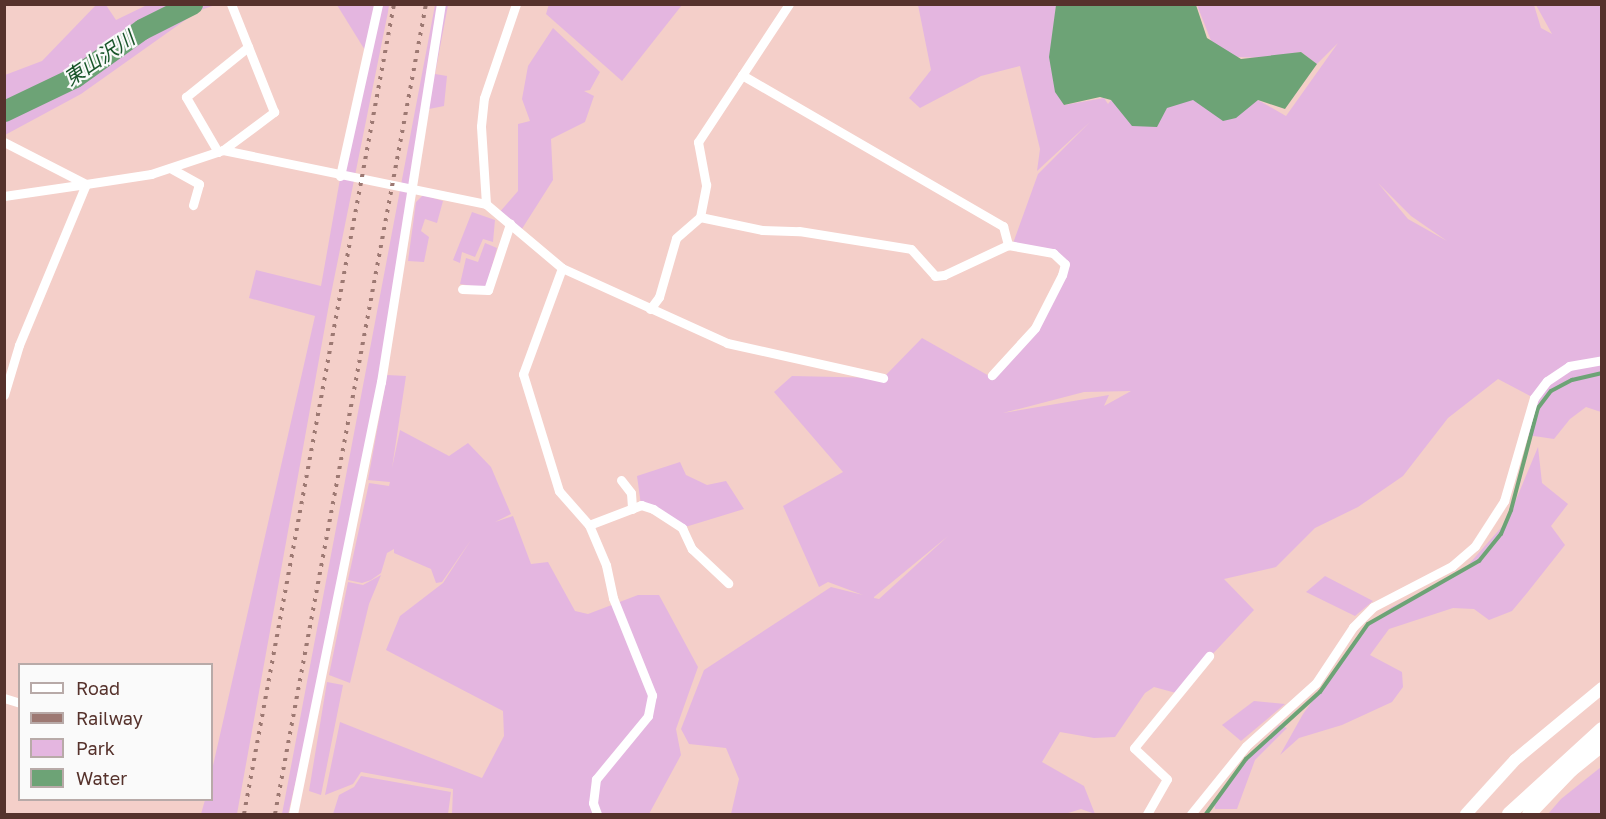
<!DOCTYPE html>
<meta charset="utf-8">
<style>
body{margin:0}
#map{position:relative;width:1606px;height:819px;overflow:hidden;background:#f4cfc9;font-family:"Golos Text","Noto Sans JP",sans-serif}
div>[style]{position:absolute}
.green>*{inset:0;background:#e4b6e0}
.water>*{inset:0;background:#6da376}
.stream>*{height:4px;margin:-2px;padding:0 2px;transform-origin:2px;border-radius:2px;background:#6da376}
.river>*{height:21px;margin:-10.5px;padding:0 10.5px;transform-origin:10.5px;border-radius:10.5px;background:#6da376}
.minor>*{height:9px;margin:-4.5px;padding:0 4.5px;transform-origin:4.5px;border-radius:4.5px;background:#fff}
.tertiary>*{height:12px;margin:-6px;padding:0 6px;transform-origin:6px;border-radius:6px;background:#fff}
.secondary>*{height:14px;margin:-7px;padding:0 7px;transform-origin:7px;border-radius:7px;background:#fff}
.rail>*{height:4px;margin-top:-2px;transform-origin:0;background:repeating-linear-gradient(90deg,#9d7973 0 3px,transparent 0 9px)}
span{translate:-50% -50%;white-space:nowrap;text-align:center;line-height:1.15;-webkit-text-stroke:4.5px #fafafa;paint-order:stroke}
.water-label{font-size:20px;color:#19552a;font-style:italic}
.frame{position:absolute;inset:0;border:6px solid #56322c;pointer-events:none}
.legend{position:absolute;left:18px;top:663px;width:195px;height:138px;box-sizing:border-box;background:#fafafa;border:2px solid #b8aaa8;margin:0;padding:8px 10px;list-style:none;font-size:18px;color:#56322c}
.legend li{display:flex;align-items:center;gap:12px;height:30px}
.legend b{width:30px;border:2px solid #b8aaa8}
</style>
<div id="map">
<div class="green">
<i style="clip-path:polygon(549px 4px,682px 4px,682px 5px,622px 81px,546px 14px)"></i>
<i style="clip-path:polygon(96px 5px,106px 5px,116px 20px,147px 5px,215px 5px,198px 11px,81px 94px,5px 135px,5px 75px,42px 61px)"></i>
<i style="clip-path:polygon(337px 5px,375px 5px,366px 51px,363px 47px)"></i>
<i style="clip-path:polygon(380px 5px,389px 5px,388px 12px,329px 304px,237px 814px,201px 814px,205px 800px,212px 800px,212px 770px,315px 316px,249px 298px,256px 270px,321px 286px,340px 179px)"></i>
<i style="clip-path:polygon(435px 5px,448px 5px,435px 74px,447px 76px,444px 106px,429px 109px,365px 456px,300px 764px,288px 814px,282px 814px)"></i>
<i style="clip-path:polygon(evenodd,918px 5px,1056px 5px,1054px 28px,1064px 105px,1104px 98px,1108px 104px,1111px 100px,1258px 100px,1286px 116px,1338px 43px,1317px 64px,1301px 52px,1261px 58px,1217px 56px,1197px 5px,1534px 5px,1541px 28px,1552px 34px,1536px 5px,1601px 5px,1601px 412px,1586px 407px,1570px 419px,1554px 439px,1527px 435px,1534px 398px,1498px 379px,1448px 418px,1403px 476px,1358px 507px,1315px 528px,1276px 567px,1224px 579px,1254px 610px,1176px 693px,1154px 687px,1145px 693px,1115px 737px,1094px 738px,1060px 732px,1042px 762px,1084px 786px,1095px 814px,1081px 809px,1065px 814px,731px 814px,739px 779px,726px 748px,689px 744px,681px 729px,704px 670px,831px 587px,863px 595px,828px 582px,819px 587px,783px 506px,843px 472px,774px 392px,792px 376px,883px 378px,922px 338px,991px 377px,1028px 338px,1064px 264px,1051px 250px,1012px 246px,1038px 174px,1090px 122px,1037px 171px,1040px 149px,1020px 66px,981px 76px,920px 108px,909px 98px,931px 70px,918px 5px,1378px 183px,1411px 216px,1447px 241px,1408px 219px,1378px 183px,918px 5px,1131px 391px,1104px 406px,1109px 395px,1003px 413px,1084px 392px,1131px 391px,918px 5px,948px 536px,879px 599px,874px 598px,874px 597px,948px 536px)"></i>
<i style="clip-path:polygon(553px 28px,600px 72px,590px 90px,584px 91px,594px 96px,585px 122px,551px 139px,553px 180px,520px 232px,498px 214px,518px 191px,518px 124px,530px 121px,522px 99px,528px 66px)"></i>
<i style="clip-path:polygon(423px 195px,443px 201px,437px 223px,425px 219px,421px 231px,429px 237px,424px 262px,408px 261px,416px 202px)"></i>
<i style="clip-path:polygon(472px 212px,495px 220px,493px 242px,483px 239px,475px 257px,462px 252px,460px 263px,453px 260px)"></i>
<i style="clip-path:polygon(485px 243px,497px 248px,486px 288px,460px 284px,466px 258px,478px 262px)"></i>
<i style="clip-path:polygon(387px 375px,406px 376px,392px 468px,400px 430px,449px 456px,468px 443px,491px 467px,511px 514px,495px 522px,513px 516px,531px 564px,548px 562px,575px 611px,588px 614px,638px 595px,659px 595px,698px 667px,676px 729px,681px 755px,649px 814px,452px 814px,453px 789px,361px 772px,353px 784px,325px 795px,340px 722px,482px 778px,504px 736px,503px 711px,386px 650px,400px 616px,443px 583px,471px 540px,442px 582px,436px 583px,431px 569px,394px 553px,394px 549px,387px 553px,381px 573px,371px 580px,362px 583px,348px 580px,369px 483px,389px 486px,390px 482px,368px 480px)"></i>
<i style="clip-path:polygon(1538px 447px,1542px 483px,1568px 504px,1551px 526px,1565px 545px,1527px 593px,1512px 611px,1489px 620px,1474px 609px,1453px 608px,1389px 629px,1370px 655px,1402px 672px,1403px 687px,1392px 702px,1342px 725px,1299px 738px,1280px 755px,1303px 714px,1368px 624px,1392px 607px,1461px 573px,1507px 521px)"></i>
<i style="clip-path:polygon(680px 462px,686px 475px,707px 485px,726px 481px,744px 509px,682px 528px,641px 505px,637px 476px)"></i>
<i style="clip-path:polygon(381px 575px,369px 604px,350px 683px,329px 675px,348px 582px,363px 585px)"></i>
<i style="clip-path:polygon(1325px 576px,1373px 601px,1355px 616px,1306px 592px)"></i>
<i style="clip-path:polygon(327px 682px,343px 685px,321px 795px,309px 791px)"></i>
<i style="clip-path:polygon(1254px 701px,1285px 704px,1241px 741px,1222px 725px)"></i>
<i style="clip-path:polygon(1279px 725px,1287px 728px,1255px 760px,1237px 809px,1215px 809px,1214px 801px,1240px 768px)"></i>
<i style="clip-path:polygon(1601px 767px,1601px 814px,1548px 814px,1561px 799px)"></i>
<i style="clip-path:polygon(361px 776px,451px 792px,448px 814px,333px 814px,339px 795px,354px 787px)"></i>
</div>
<div class="water">
<i style="clip-path:polygon(1196px 5px,1207px 38px,1241px 59px,1301px 52px,1317px 64px,1285px 109px,1258px 100px,1236px 118px,1223px 121px,1193px 100px,1167px 108px,1157px 127px,1132px 126px,1111px 100px,1100px 97px,1064px 105px,1055px 92px,1049px 57px,1056px 5px)"></i>
</div>
<div class="stream">
<i style="left:1206px;top:814px;width:68px;rotate:-54deg"></i>
<i style="left:1246px;top:759px;width:100px;rotate:-42.2deg"></i>
<i style="left:1320px;top:692px;width:83px;rotate:-54.8deg"></i>
<i style="left:1368px;top:624px;width:128px;rotate:-29.6deg"></i>
<i style="left:1479px;top:561px;width:35px;rotate:-51deg"></i>
<i style="left:1501px;top:534px;width:26px;rotate:-67deg"></i>
<i style="left:1511px;top:510px;width:106px;rotate:-75.2deg"></i>
<i style="left:1538px;top:408px;width:21px;rotate:-53deg"></i>
<i style="left:1551px;top:391px;width:24px;rotate:-28deg"></i>
<i style="left:1572px;top:380px;width:31px;rotate:-13deg"></i>
</div>
<div class="river">
<i style="left:4px;top:111px;width:79px;rotate:-25.6deg"></i>
<i style="left:75px;top:77px;width:82px;rotate:-35.6deg"></i>
<i style="left:142px;top:29px;width:56px;rotate:-26.6deg"></i>
</div>
<div class="minor">
<i style="left:742px;top:75px;width:302px;rotate:30.1deg"></i>
<i style="left:1003px;top:226px;width:20px;rotate:75deg"></i>
<i style="left:4px;top:142px;width:92px;rotate:27.1deg"></i>
<i style="left:86px;top:184px;width:66px;rotate:-8.7deg"></i>
<i style="left:151px;top:174px;width:76px;rotate:-18.4deg"></i>
<i style="left:223px;top:150px;width:268px;rotate:11.6deg"></i>
<i style="left:486px;top:204px;width:99px;rotate:40.1deg"></i>
<i style="left:562px;top:268px;width:113px;rotate:110.2deg"></i>
<i style="left:523px;top:374px;width:122px;rotate:72.9deg"></i>
<i style="left:559px;top:491px;width:45px;rotate:48.6deg"></i>
<i style="left:589px;top:525px;width:43px;rotate:67deg"></i>
<i style="left:606px;top:565px;width:34px;rotate:78deg"></i>
<i style="left:613px;top:598px;width:105px;rotate:68.1deg"></i>
<i style="left:652px;top:695px;width:21px;rotate:101deg"></i>
<i style="left:648px;top:716px;width:82px;rotate:129.5deg"></i>
<i style="left:596px;top:779px;width:24px;rotate:97deg"></i>
<i style="left:593px;top:803px;width:12px;rotate:70deg"></i>
<i style="left:223px;top:150px;width:64px;rotate:-36.7deg"></i>
<i style="left:274px;top:112px;width:116px;rotate:-111.7deg"></i>
<i style="left:218px;top:152px;width:64px;rotate:-120.2deg"></i>
<i style="left:186px;top:97px;width:80px;rotate:-38.9deg"></i>
<i style="left:172px;top:169px;width:31px;rotate:29deg"></i>
<i style="left:199px;top:184px;width:22px;rotate:106deg"></i>
<i style="left:340px;top:176px;width:176px;rotate:-77.5deg"></i>
<i style="left:4px;top:196px;width:83px;rotate:-8.3deg"></i>
<i style="left:486px;top:204px;width:78px;rotate:-93.7deg"></i>
<i style="left:481px;top:126px;width:28px;rotate:-84deg"></i>
<i style="left:484px;top:98px;width:99px;rotate:-71.2deg"></i>
<i style="left:700px;top:217px;width:33px;rotate:-79deg"></i>
<i style="left:706px;top:185px;width:44px;rotate:-100.5deg"></i>
<i style="left:698px;top:142px;width:165px;rotate:-56.6deg"></i>
<i style="left:562px;top:268px;width:181px;rotate:24.4deg"></i>
<i style="left:727px;top:343px;width:160px;rotate:12.6deg"></i>
<i style="left:462px;top:289px;width:26px;rotate:2deg"></i>
<i style="left:488px;top:290px;width:70px;rotate:-71.6deg"></i>
<i style="left:650px;top:309px;width:15px;rotate:-53deg"></i>
<i style="left:659px;top:297px;width:61px;rotate:-73.9deg"></i>
<i style="left:676px;top:238px;width:32px;rotate:-41deg"></i>
<i style="left:700px;top:217px;width:63px;rotate:11.8deg"></i>
<i style="left:762px;top:230px;width:37px;rotate:2deg"></i>
<i style="left:799px;top:231px;width:113px;rotate:9.1deg"></i>
<i style="left:911px;top:249px;width:36px;rotate:48deg"></i>
<i style="left:935px;top:276px;width:9px;rotate:-6deg"></i>
<i style="left:944px;top:275px;width:71px;rotate:-25.1deg"></i>
<i style="left:1008px;top:245px;width:46px;rotate:10.1deg"></i>
<i style="left:1053px;top:253px;width:16px;rotate:43deg"></i>
<i style="left:1065px;top:264px;width:11px;rotate:105deg"></i>
<i style="left:1062px;top:275px;width:59px;rotate:117deg"></i>
<i style="left:1035px;top:328px;width:64px;rotate:132.5deg"></i>
<i style="left:4px;top:395px;width:52px;rotate:-73.3deg"></i>
<i style="left:19px;top:345px;width:174px;rotate:-67.4deg"></i>
<i style="left:621px;top:480px;width:16px;rotate:52deg"></i>
<i style="left:631px;top:493px;width:16px;rotate:86deg"></i>
<i style="left:589px;top:525px;width:56px;rotate:-21deg"></i>
<i style="left:641px;top:505px;width:13px;rotate:18deg"></i>
<i style="left:653px;top:509px;width:35px;rotate:33deg"></i>
<i style="left:682px;top:528px;width:23px;rotate:65deg"></i>
<i style="left:692px;top:549px;width:50px;rotate:43.4deg"></i>
<i style="left:4px;top:698px;width:17px;rotate:17deg"></i>
<i style="left:293px;top:814px;width:441px;rotate:-78.5deg"></i>
<i style="left:381px;top:382px;width:383px;rotate:-81deg"></i>
<i style="left:1147px;top:814px;width:40px;rotate:-60.3deg"></i>
<i style="left:1167px;top:779px;width:45px;rotate:-136.8deg"></i>
<i style="left:1134px;top:748px;width:119px;rotate:-50.8deg"></i>
<i style="left:1191px;top:814px;width:87px;rotate:-51deg"></i>
<i style="left:1246px;top:746px;width:94px;rotate:-42deg"></i>
<i style="left:1316px;top:683px;width:67px;rotate:-56.5deg"></i>
<i style="left:1353px;top:627px;width:28px;rotate:-45deg"></i>
<i style="left:1373px;top:607px;width:89px;rotate:-27.4deg"></i>
<i style="left:1452px;top:566px;width:30px;rotate:-41deg"></i>
<i style="left:1475px;top:546px;width:54px;rotate:-57.2deg"></i>
<i style="left:1504px;top:501px;width:107px;rotate:-73.8deg"></i>
<i style="left:1534px;top:398px;width:21px;rotate:-53deg"></i>
<i style="left:1547px;top:381px;width:27px;rotate:-34deg"></i>
<i style="left:1569px;top:366px;width:34px;rotate:-10deg"></i>
</div>
<div class="tertiary">
<i style="left:1466px;top:814px;width:73px;rotate:-47.8deg"></i>
<i style="left:1515px;top:760px;width:113px;rotate:-39.6deg"></i>
</div>
<div class="secondary">
<i style="left:1509px;top:814px;width:126px;rotate:-42.4deg"></i>
<i style="left:1529px;top:814px;width:61px;rotate:-46.3deg"></i>
<i style="left:1571px;top:770px;width:40px;rotate:-39deg"></i>
</div>
<div class="rail">
<i style="left:244px;top:814px;width:824px;rotate:-79.51deg"></i>
<i style="left:275px;top:814px;width:824px;rotate:-79.44deg"></i>
</div>
<div class="water-label">
<span style="left:99px;top:58px;rotate:-34deg">東山沢川</span>
</div>
<div class="frame"></div>
<ul class="legend">
<li><b style="height:8px;background:#fff"></b>Road</li>
<li><b style="height:8px;background:#9d7973"></b>Railway</li>
<li><b style="height:16px;background:#e4b6e0"></b>Park</li>
<li><b style="height:16px;background:#6da376"></b>Water</li>
</ul>
</div>
